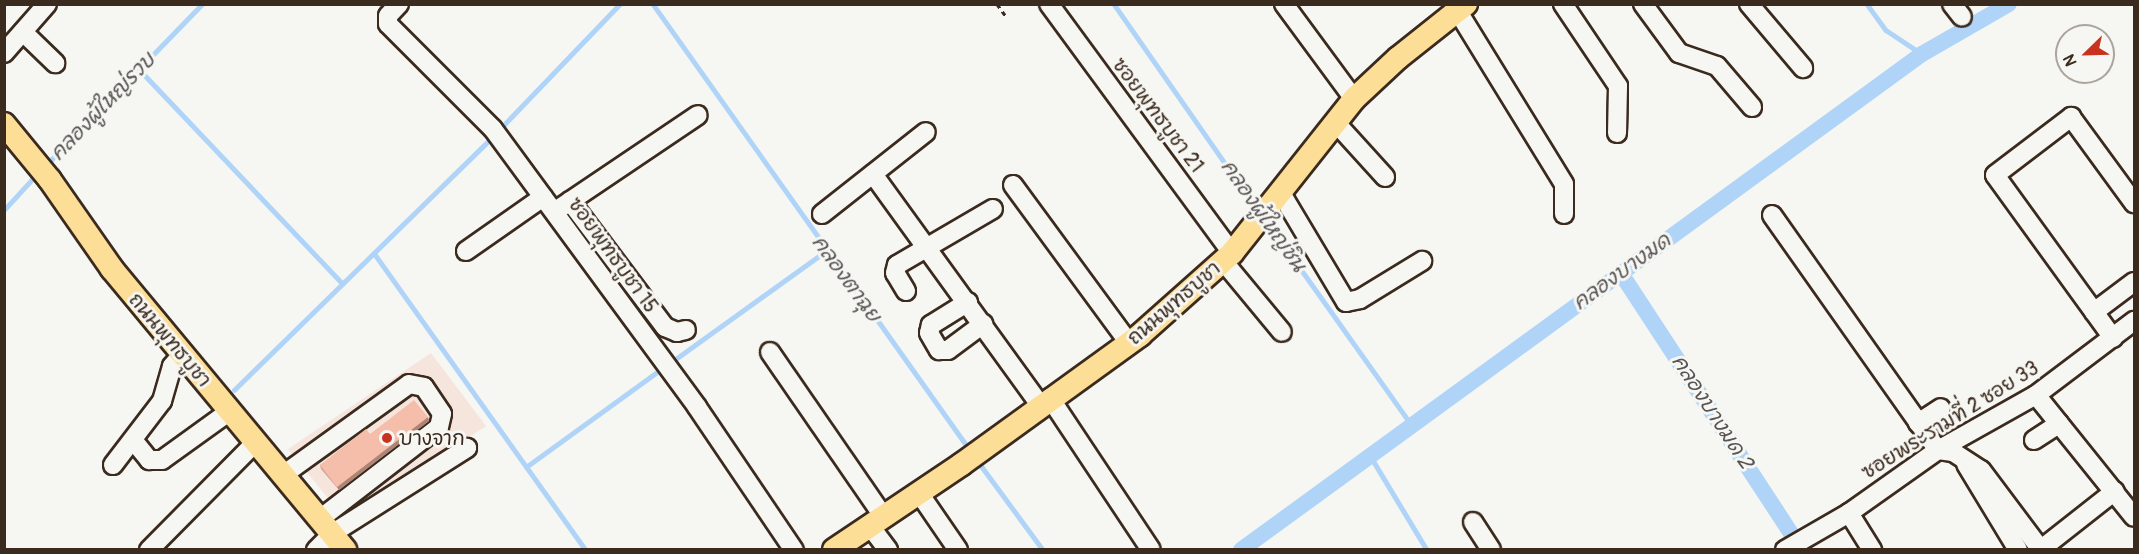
<!DOCTYPE html>
<meta charset="utf-8">
<style>
body{margin:0}
#map{position:relative;width:2139px;height:554px;overflow:hidden;background:#f6f6f2;font-family:Pangolin,"Playpen Sans Thai",sans-serif}
div>[style]{position:absolute}
.built>*{inset:0;background:#f6e5dc}
.stream>*{height:4.5px;margin:-2.25px;padding:0 2.25px;transform-origin:2.25px;border-radius:2.25px;background:#afd4f8}
.canal>*{height:16px;margin:-8px;padding:0 8px;transform-origin:8px;border-radius:8px;background:#afd4f8}
.path>*{height:3px;margin-top:-1.5px;transform-origin:0;background:repeating-linear-gradient(90deg,#3b2a1e 0 4.5px,transparent 0 9px)}
.roads{filter:drop-shadow(2px 0 #3b2a1e) drop-shadow(-2px 0 #3b2a1e) drop-shadow(0 2px #3b2a1e) drop-shadow(0 -2px #3b2a1e)}
.minor>*{height:18px;margin:-9px;padding:0 9px;transform-origin:9px;border-radius:9px;background:#f6f6f2}
.major>*{height:22px;margin:-11px;padding:0 11px;transform-origin:11px;border-radius:11px;background:#fdde96}
.wall>*{inset:0;background:#d3a392}
.shaded-wall>*{inset:0;background:#ac8577}
.building>*{inset:0;background:#f5beaa}
.dots>*{width:16px;height:16px;translate:-50% -50%;box-sizing:border-box;border:3px solid #f6f6f2;border-radius:50%}
span{translate:-50% -50%;white-space:nowrap;text-align:center;line-height:1.15;-webkit-text-stroke:6px #f6f6f2;paint-order:stroke}
.street-label{font-size:20px;color:#3b2a1e}
.poi-label{font-size:20px;color:#3b2a1e}
.left{translate:0 -50%;text-align:left}
.water-label{font-size:21px;color:#585454;font-style:italic}
.frame{position:absolute;inset:0;border:6px solid #3b2a1e;pointer-events:none}
.north{position:absolute;left:2055px;top:24px;width:60px;height:60px;box-sizing:border-box;background:#f6f6f2;border:2px solid #aba49d;border-radius:50%;rotate:247deg;font-size:16px;font-weight:700;line-height:24px;text-align:center;color:#3b2a1e}
.north::after{content:'';display:block;margin:auto;width:21px;height:27px;background:#c8321e;clip-path:polygon(50% 0,100% 100%,50% 72%,0 100%)}
</style>
<div id="map">
<div class="built">
<i style="clip-path:polygon(431px 353px,486px 426px,345px 519px,288px 449px)"></i>
</div>
<div class="stream">
<i style="left:653px;top:4px;width:547px;rotate:54.6deg"></i>
<i style="left:1114px;top:4px;width:250px;rotate:55.1deg"></i>
<i style="left:1867px;top:4px;width:32px;rotate:54deg"></i>
<i style="left:1886px;top:30px;width:43px;rotate:33.7deg"></i>
<i style="left:139px;top:69px;width:296px;rotate:46.5deg"></i>
<i style="left:499px;top:130px;width:175px;rotate:-46.2deg"></i>
<i style="left:47px;top:164px;width:223px;rotate:-45.9deg"></i>
<i style="left:4px;top:210px;width:49px;rotate:-47.5deg"></i>
<i style="left:1266px;top:220px;width:254px;rotate:54.6deg"></i>
<i style="left:374px;top:253px;width:365px;rotate:54.5deg"></i>
<i style="left:670px;top:363px;width:192px;rotate:-35.7deg"></i>
<i style="left:234px;top:390px;width:363px;rotate:-44.4deg"></i>
<i style="left:1371px;top:457px;width:109px;rotate:58.9deg"></i>
<i style="left:977px;top:460px;width:112px;rotate:53.7deg"></i>
<i style="left:526px;top:467px;width:169px;rotate:-35.9deg"></i>
</div>
<div class="canal">
<i style="left:1622px;top:275px;width:329px;rotate:56.8deg"></i>
<i style="left:1241px;top:550px;width:842px;rotate:-36.07deg"></i>
<i style="left:1922px;top:54px;width:100px;rotate:-29.9deg"></i>
</div>
<div class="path">
<i style="left:997px;top:4px;width:17px;rotate:54deg"></i>
</div>
<div class="roads">
<div class="minor">
<i style="left:399px;top:4px;width:16px;rotate:133deg"></i>
<i style="left:388px;top:16px;width:8px;rotate:90deg"></i>
<i style="left:388px;top:24px;width:148px;rotate:45deg"></i>
<i style="left:493px;top:129px;width:345px;rotate:53.7deg"></i>
<i style="left:697px;top:407px;width:173px;rotate:55.9deg"></i>
<i style="left:1049px;top:4px;width:309px;rotate:53.7deg"></i>
<i style="left:1284px;top:4px;width:118px;rotate:53.6deg"></i>
<i style="left:1563px;top:4px;width:99px;rotate:56.1deg"></i>
<i style="left:1618px;top:86px;width:47px;rotate:91.2deg"></i>
<i style="left:1643px;top:4px;width:61px;rotate:53.7deg"></i>
<i style="left:1679px;top:53px;width:40px;rotate:18.9deg"></i>
<i style="left:1717px;top:66px;width:54px;rotate:49.5deg"></i>
<i style="left:1749px;top:4px;width:84px;rotate:49.8deg"></i>
<i style="left:1952px;top:4px;width:16px;rotate:52deg"></i>
<i style="left:1457px;top:10px;width:204px;rotate:58.4deg"></i>
<i style="left:1564px;top:184px;width:30px;rotate:90deg"></i>
<i style="left:23px;top:32px;width:45px;rotate:44.1deg"></i>
<i style="left:4px;top:53px;width:65px;rotate:-48.7deg"></i>
<i style="left:1336px;top:123px;width:73px;rotate:47.8deg"></i>
<i style="left:873px;top:174px;width:285px;rotate:54.1deg"></i>
<i style="left:1013px;top:185px;width:196px;rotate:53.7deg"></i>
<i style="left:1281px;top:193px;width:127px;rotate:59.2deg"></i>
<i style="left:1346px;top:302px;width:14px;rotate:-12deg"></i>
<i style="left:1360px;top:299px;width:73px;rotate:-31.5deg"></i>
<i style="left:570px;top:201px;width:158px;rotate:53deg"></i>
<i style="left:665px;top:327px;width:13px;rotate:23deg"></i>
<i style="left:677px;top:332px;width:9px;rotate:-13deg"></i>
<i style="left:560px;top:208px;width:166px;rotate:-34deg"></i>
<i style="left:822px;top:214px;width:132px;rotate:-38.3deg"></i>
<i style="left:1772px;top:215px;width:288px;rotate:54.8deg"></i>
<i style="left:1938px;top:450px;width:15px;rotate:8deg"></i>
<i style="left:1953px;top:452px;width:33px;rotate:33deg"></i>
<i style="left:1981px;top:470px;width:100px;rotate:53.1deg"></i>
<i style="left:466px;top:251px;width:94px;rotate:-35deg"></i>
<i style="left:1223px;top:261px;width:92px;rotate:50.3deg"></i>
<i style="left:906px;top:291px;width:21px;rotate:-121deg"></i>
<i style="left:895px;top:273px;width:8px;rotate:-76deg"></i>
<i style="left:897px;top:265px;width:111px;rotate:-30.3deg"></i>
<i style="left:968px;top:302px;width:44px;rotate:148.1deg"></i>
<i style="left:931px;top:325px;width:8px;rotate:104deg"></i>
<i style="left:929px;top:333px;width:20px;rotate:60deg"></i>
<i style="left:939px;top:350px;width:9px"></i>
<i style="left:948px;top:350px;width:44px;rotate:-36.6deg"></i>
<i style="left:2094px;top:312px;width:50px;rotate:-36.9deg"></i>
<i style="left:2113px;top:338px;width:201px;rotate:-125.9deg"></i>
<i style="left:1995px;top:175px;width:96px;rotate:-37.3deg"></i>
<i style="left:2071px;top:117px;width:107px;rotate:53.8deg"></i>
<i style="left:770px;top:352px;width:201px;rotate:55.4deg"></i>
<i style="left:2036px;top:395px;width:156px;rotate:51.2deg"></i>
<i style="left:1050px;top:398px;width:182px;rotate:56.4deg"></i>
<i style="left:1918px;top:423px;width:27px;rotate:-33deg"></i>
<i style="left:133px;top:440px;width:26px;rotate:51deg"></i>
<i style="left:149px;top:460px;width:13px"></i>
<i style="left:162px;top:460px;width:84px;rotate:-35.8deg"></i>
<i style="left:2034px;top:440px;width:30px;rotate:-33deg"></i>
<i style="left:1966px;top:464px;width:100px;rotate:58.8deg"></i>
<i style="left:113px;top:465px;width:81px;rotate:-52.6deg"></i>
<i style="left:162px;top:401px;width:36px;rotate:-74deg"></i>
<i style="left:172px;top:366px;width:15px;rotate:-48deg"></i>
<i style="left:283px;top:475px;width:155px;rotate:-35.8deg"></i>
<i style="left:409px;top:384px;width:15px;rotate:11deg"></i>
<i style="left:424px;top:387px;width:32px;rotate:56deg"></i>
<i style="left:442px;top:414px;width:13px;rotate:103deg"></i>
<i style="left:439px;top:427px;width:150px;rotate:142.3deg"></i>
<i style="left:919px;top:493px;width:69px;rotate:55.6deg"></i>
<i style="left:1849px;top:513px;width:44px;rotate:58.1deg"></i>
<i style="left:1473px;top:522px;width:33px;rotate:57deg"></i>
<i style="left:870px;top:526px;width:30px;rotate:53deg"></i>
<i style="left:149px;top:550px;width:152px;rotate:-45.3deg"></i>
<i style="left:316px;top:550px;width:24px;rotate:-45deg"></i>
<i style="left:333px;top:533px;width:159px;rotate:-32.4deg"></i>
<i style="left:1785px;top:550px;width:74px;rotate:-30deg"></i>
<i style="left:1849px;top:513px;width:109px;rotate:-35.3deg"></i>
<i style="left:1938px;top:450px;width:112px;rotate:-29.3deg"></i>
<i style="left:2036px;top:395px;width:123px;rotate:-37.1deg"></i>
<i style="left:2040px;top:550px;width:95px;rotate:-38.2deg"></i>
</div>
<div class="major">
<i style="left:4px;top:124px;width:72px;rotate:50.6deg"></i>
<i style="left:50px;top:180px;width:108px;rotate:55.1deg"></i>
<i style="left:112px;top:269px;width:365px;rotate:50.3deg"></i>
<i style="left:834px;top:550px;width:154px;rotate:-33.9deg"></i>
<i style="left:962px;top:464px;width:220px;rotate:-35.9deg"></i>
<i style="left:1140px;top:335px;width:123px;rotate:-41.7deg"></i>
<i style="left:1232px;top:253px;width:196px;rotate:-51.6deg"></i>
<i style="left:1354px;top:99px;width:60px;rotate:-43deg"></i>
<i style="left:1398px;top:58px;width:87px;rotate:-38.5deg"></i>
</div>
</div>
<div class="wall">
<i style="clip-path:polygon(428px 417px,429px 421px,339px 490px,321px 469px,320px 465px,370px 434px)"></i>
</div>
<div class="shaded-wall">
<i style="clip-path:polygon(428px 417px,429px 421px,339px 490px,337px 487px)"></i>
</div>
<div class="building">
<i style="clip-path:polygon(414px 400px,428px 417px,337px 487px,320px 465px,366px 429px,370px 434px)"></i>
</div>
<div class="dots">
<i style="left:387px;top:438px;background:#c8321e"></i>
</div>
<div class="street-label">
<span style="left:1158px;top:115px;rotate:53deg">ซอยพุทธบูชา 21</span>
<span style="left:613px;top:255px;rotate:54deg">ซอยพุทธบูชา 15</span>
<span style="left:1174px;top:303px;rotate:-41deg">ถนนพุทธบูชา</span>
<span style="left:170px;top:340px;rotate:50deg">ถนนพุทธบูชา</span>
<span style="left:1950px;top:420px;rotate:-32deg">ซอยพระรามที่ 2 ซอย 33</span>
</div>
<div class="poi-label">
<span class="left" style="left:399px;top:438px">บางจาก</span>
</div>
<div class="water-label">
<span style="left:103px;top:107px;rotate:-46deg">คลองผู้ใหญ่รวบ</span>
<span style="left:1263px;top:216px;rotate:55deg">คลองผู้ใหญ่ชิน</span>
<span style="left:1622px;top:272px;rotate:-36deg">คลองบางมด</span>
<span style="left:846px;top:279px;rotate:54deg">คลองตาฉุย</span>
<span style="left:1712px;top:412px;rotate:57deg">คลองบางมด 2</span>
</div>
<div class="frame"></div>
<div class="north">N</div>
</div>
